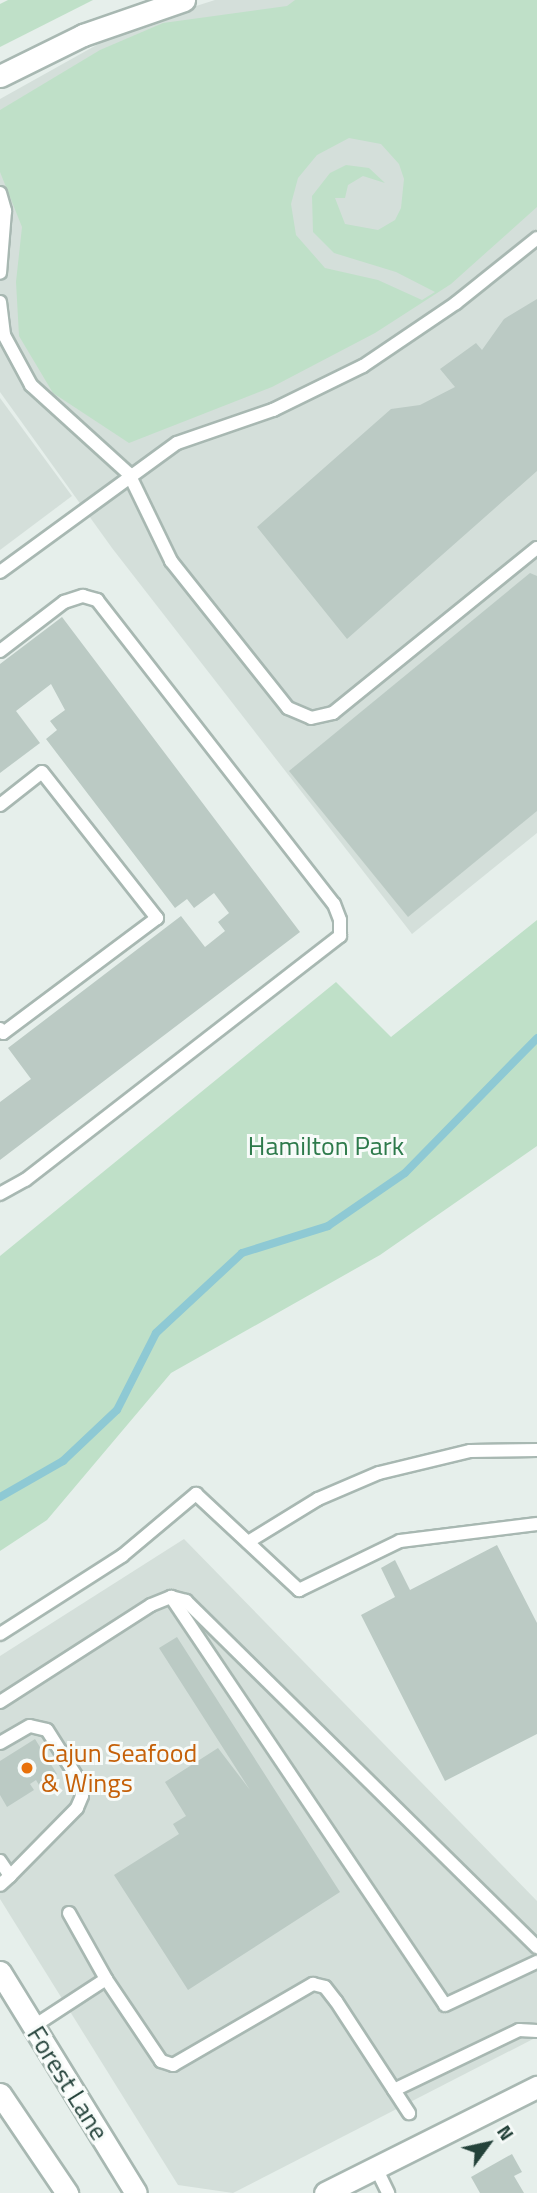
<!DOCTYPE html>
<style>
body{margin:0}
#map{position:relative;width:537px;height:2193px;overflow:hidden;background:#e6efeb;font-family:"Titillium Web",sans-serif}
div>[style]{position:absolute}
.built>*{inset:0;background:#d4dfda}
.green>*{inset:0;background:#bfe0c8}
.stream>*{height:8px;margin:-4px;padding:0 4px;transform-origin:4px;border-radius:4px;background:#8ec9d4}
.building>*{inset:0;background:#bbcac4}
.roads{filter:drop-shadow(2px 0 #a8b8b2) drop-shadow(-2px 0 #a8b8b2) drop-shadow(0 2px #a8b8b2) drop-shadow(0 -2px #a8b8b2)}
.service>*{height:12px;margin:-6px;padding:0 6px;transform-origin:6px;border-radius:6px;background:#fff}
.tertiary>*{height:21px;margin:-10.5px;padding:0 10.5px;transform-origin:10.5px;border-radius:10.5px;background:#fff}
.secondary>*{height:21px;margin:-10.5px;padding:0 10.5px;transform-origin:10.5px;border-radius:10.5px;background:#fff}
.dots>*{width:19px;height:19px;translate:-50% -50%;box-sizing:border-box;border:4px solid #f7fbf9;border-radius:50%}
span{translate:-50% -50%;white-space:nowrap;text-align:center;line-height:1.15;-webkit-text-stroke:6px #f7fbf9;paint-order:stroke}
.park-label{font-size:26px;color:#2d7a4b}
.food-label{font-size:26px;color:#c56008}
.left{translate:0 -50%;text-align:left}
.street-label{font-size:26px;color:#24423a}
.north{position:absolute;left:453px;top:2109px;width:70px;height:70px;-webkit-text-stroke:5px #f7fbf9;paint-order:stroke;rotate:57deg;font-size:19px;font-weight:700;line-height:28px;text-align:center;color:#24423a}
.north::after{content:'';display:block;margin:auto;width:24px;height:32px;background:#24423a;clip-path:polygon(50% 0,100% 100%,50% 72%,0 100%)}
</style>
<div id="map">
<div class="built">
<i style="clip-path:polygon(215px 0,537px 0,537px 833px,412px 934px,112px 548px,0 392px,0 99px,127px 28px)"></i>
<i style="clip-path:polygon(0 398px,72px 496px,0 550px)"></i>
<i style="clip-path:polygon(184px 1539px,537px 1901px,537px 2037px,233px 2193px,178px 2185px,0 1899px,0 1656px)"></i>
</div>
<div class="green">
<i style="clip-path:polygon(8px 0,93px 0,0 47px,0 4px)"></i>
<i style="clip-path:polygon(evenodd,295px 0,537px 0,537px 207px,451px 284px,375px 333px,272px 387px,129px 443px,53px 393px,19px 336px,16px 282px,22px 227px,0 172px,0 110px,100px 50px,163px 23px,287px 6px,295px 0,349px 138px,381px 144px,399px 164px,404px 179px,401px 208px,395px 220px,378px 230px,345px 224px,335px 198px,345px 198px,348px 185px,363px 176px,385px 183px,369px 168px,346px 165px,330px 173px,312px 196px,313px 232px,334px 253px,396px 272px,435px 292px,422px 300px,378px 280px,325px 268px,296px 235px,291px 204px,298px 178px,317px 155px,349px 138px)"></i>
<i style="clip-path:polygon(537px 920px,537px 1146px,380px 1255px,171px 1373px,47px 1520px,0 1551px,0 1256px,336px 982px,391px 1037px)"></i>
</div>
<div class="stream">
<i style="left:0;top:1497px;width:73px;rotate:-29.7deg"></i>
<i style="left:63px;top:1461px;width:74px;rotate:-43.4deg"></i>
<i style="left:117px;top:1410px;width:86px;rotate:-63.1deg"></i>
<i style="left:156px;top:1333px;width:117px;rotate:-42.9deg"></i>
<i style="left:242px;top:1253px;width:90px;rotate:-17.4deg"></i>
<i style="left:328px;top:1226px;width:93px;rotate:-34.5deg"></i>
<i style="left:405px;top:1173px;width:189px;rotate:-45.6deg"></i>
</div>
<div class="building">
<i style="clip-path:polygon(537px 299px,537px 471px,347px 639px,257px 527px,391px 409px,420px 405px,455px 387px,440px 369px,476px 343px,482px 350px,504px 319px)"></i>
<i style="clip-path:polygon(530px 573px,537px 576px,537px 811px,408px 917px,289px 771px)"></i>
<i style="clip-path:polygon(62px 617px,300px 932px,0 1160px,0 1102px,31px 1079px,8px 1048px,181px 916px,205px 947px,225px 931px,218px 922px,229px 913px,214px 893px,194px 908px,187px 899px,175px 908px,46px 739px,57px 730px,50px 721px,65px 710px,51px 684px,16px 711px,40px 743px,0 773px,0 664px)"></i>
<i style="clip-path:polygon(497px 1545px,537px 1623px,537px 1734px,445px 1781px,361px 1615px,395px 1597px,381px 1568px,395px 1560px,410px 1590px)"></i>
<i style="clip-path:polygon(177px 1637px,340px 1892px,188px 1990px,114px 1875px,179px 1834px,173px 1824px,186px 1816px,165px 1782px,218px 1748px,250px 1790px,159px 1648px)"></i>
<i style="clip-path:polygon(35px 1739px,57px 1774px,39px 1785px,36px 1780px,30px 1784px,34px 1790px,7px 1807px,0 1795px,0 1761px)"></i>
<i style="clip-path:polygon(512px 2154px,522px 2172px,514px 2176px,524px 2193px,480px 2193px,471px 2177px)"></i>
</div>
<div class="roads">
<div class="service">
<i style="left:0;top:193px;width:19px;rotate:74deg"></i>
<i style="left:5px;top:211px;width:62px;rotate:94.6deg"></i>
<i style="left:0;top:302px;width:33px;rotate:83deg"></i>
<i style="left:4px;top:335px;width:57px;rotate:61.6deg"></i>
<i style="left:31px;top:385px;width:132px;rotate:42.2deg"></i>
<i style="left:129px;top:474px;width:97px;rotate:64.2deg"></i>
<i style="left:171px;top:561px;width:188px;rotate:51.5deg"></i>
<i style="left:288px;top:708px;width:25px;rotate:23deg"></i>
<i style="left:311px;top:718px;width:23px;rotate:-13deg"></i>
<i style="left:333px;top:713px;width:262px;rotate:-39deg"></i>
<i style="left:0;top:572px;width:219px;rotate:-36.1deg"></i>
<i style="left:177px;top:443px;width:102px;rotate:-19deg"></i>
<i style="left:273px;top:410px;width:100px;rotate:-26.1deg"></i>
<i style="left:363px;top:366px;width:112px;rotate:-34.1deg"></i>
<i style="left:456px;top:303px;width:104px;rotate:-38.7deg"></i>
<i style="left:0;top:651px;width:81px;rotate:-37.4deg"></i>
<i style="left:64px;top:602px;width:20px;rotate:-18deg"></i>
<i style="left:83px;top:596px;width:15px;rotate:16deg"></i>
<i style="left:97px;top:600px;width:385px;rotate:52.1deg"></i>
<i style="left:334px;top:904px;width:17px;rotate:69deg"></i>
<i style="left:340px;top:920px;width:16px;rotate:90deg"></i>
<i style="left:340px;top:936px;width:398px;rotate:142.2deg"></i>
<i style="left:25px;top:1180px;width:29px;rotate:151deg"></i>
<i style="left:0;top:805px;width:53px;rotate:-38.2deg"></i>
<i style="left:42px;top:772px;width:186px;rotate:51.8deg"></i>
<i style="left:157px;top:918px;width:192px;rotate:143.2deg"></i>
<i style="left:3px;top:1033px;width:5px;rotate:-127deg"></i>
<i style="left:248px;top:1542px;width:82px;rotate:-31.6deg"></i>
<i style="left:318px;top:1499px;width:66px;rotate:-23.1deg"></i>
<i style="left:379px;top:1473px;width:94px;rotate:-13.6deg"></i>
<i style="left:470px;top:1451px;width:67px;rotate:-0.9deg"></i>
<i style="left:171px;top:1597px;width:491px;rotate:56.1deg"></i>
<i style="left:445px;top:2005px;width:102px;rotate:-25.1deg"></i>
<i style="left:0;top:1634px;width:145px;rotate:-32.6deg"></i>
<i style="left:122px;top:1556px;width:97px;rotate:-40deg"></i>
<i style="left:196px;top:1494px;width:141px;rotate:43deg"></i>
<i style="left:299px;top:1590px;width:112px;rotate:-25.9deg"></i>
<i style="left:400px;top:1541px;width:138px;rotate:-7.1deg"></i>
<i style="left:0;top:1702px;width:179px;rotate:-32.7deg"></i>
<i style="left:151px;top:1605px;width:22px;rotate:-22deg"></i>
<i style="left:171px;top:1597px;width:16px;rotate:15deg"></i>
<i style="left:186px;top:1601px;width:493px;rotate:44.6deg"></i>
<i style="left:0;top:1743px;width:34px;rotate:-30deg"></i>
<i style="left:30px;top:1726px;width:17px;rotate:13deg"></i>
<i style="left:47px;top:1730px;width:62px;rotate:57.6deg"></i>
<i style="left:80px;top:1782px;width:14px;rotate:82deg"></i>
<i style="left:82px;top:1796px;width:13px;rotate:113deg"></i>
<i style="left:77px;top:1808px;width:95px;rotate:134.6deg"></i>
<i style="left:0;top:1861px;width:18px;rotate:56deg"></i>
<i style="left:10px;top:1876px;width:13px;rotate:138deg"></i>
<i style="left:69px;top:1913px;width:76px;rotate:60.7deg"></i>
<i style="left:34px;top:2026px;width:86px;rotate:-33.1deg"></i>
<i style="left:106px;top:1979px;width:99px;rotate:56.1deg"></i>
<i style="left:161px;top:2061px;width:13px;rotate:18deg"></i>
<i style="left:173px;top:2065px;width:162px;rotate:-30.1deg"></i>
<i style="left:313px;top:1984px;width:12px;rotate:14deg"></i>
<i style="left:325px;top:1987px;width:18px;rotate:52deg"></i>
<i style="left:336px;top:2001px;width:134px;rotate:56.9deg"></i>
<i style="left:394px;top:2090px;width:139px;rotate:-25.6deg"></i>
<i style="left:519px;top:2030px;width:18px;rotate:3deg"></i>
<i style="left:376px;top:2168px;width:28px;rotate:64deg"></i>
</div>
<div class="tertiary">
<i style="left:325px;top:2193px;width:237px;rotate:-26.6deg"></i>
</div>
<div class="secondary">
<i style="left:0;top:76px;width:93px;rotate:-26.3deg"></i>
<i style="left:83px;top:35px;width:107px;rotate:-19.1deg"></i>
<i style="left:0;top:1972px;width:259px;rotate:58.4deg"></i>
<i style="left:0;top:2094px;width:120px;rotate:55.9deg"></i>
</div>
</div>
<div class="dots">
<i style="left:27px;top:1768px;background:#e8710a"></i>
</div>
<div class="park-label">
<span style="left:326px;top:1146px">Hamilton Park</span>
</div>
<div class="food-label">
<span class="left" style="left:41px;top:1768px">Cajun Seafood<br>&amp; Wings</span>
</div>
<div class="street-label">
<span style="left:68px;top:2083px;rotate:58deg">Forest Lane</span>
</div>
<div class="north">N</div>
</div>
